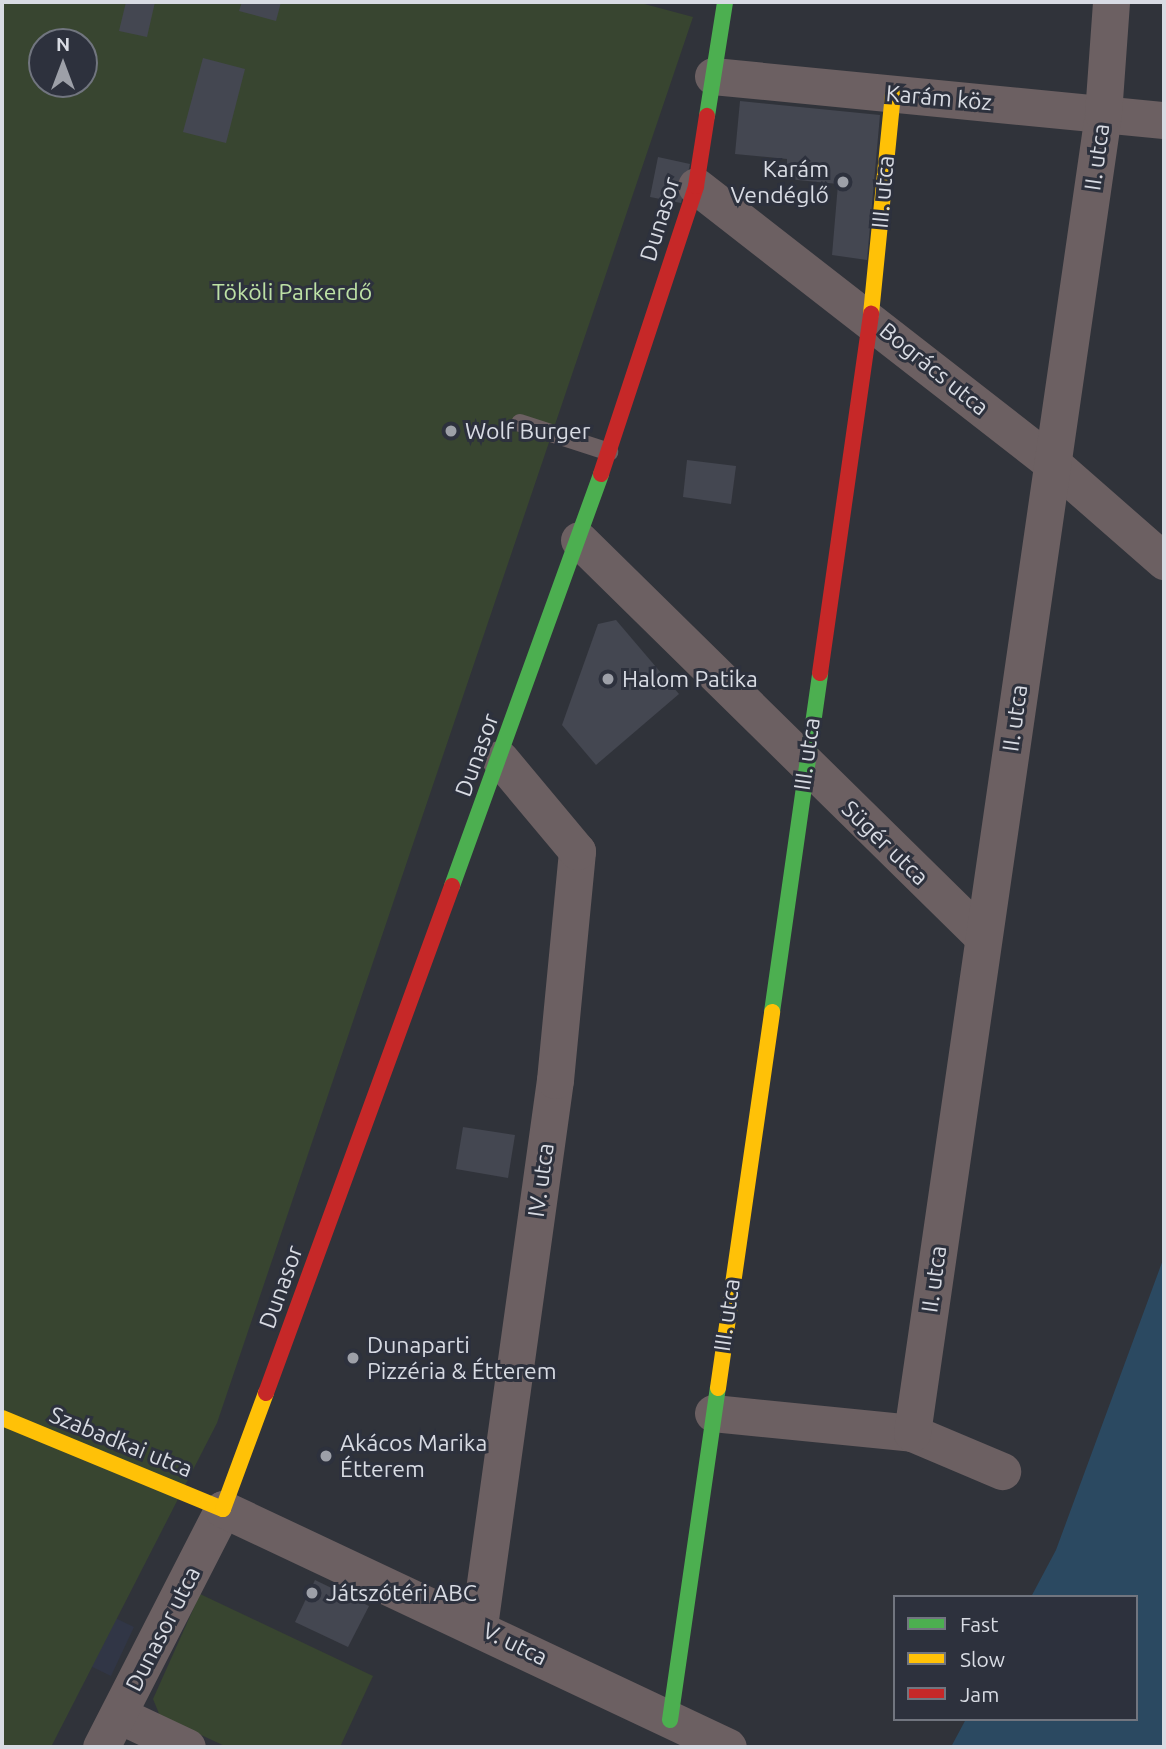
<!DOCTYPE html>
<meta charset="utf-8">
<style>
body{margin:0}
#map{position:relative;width:1166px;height:1749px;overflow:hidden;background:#30333a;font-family:Ubuntu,sans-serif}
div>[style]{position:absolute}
.built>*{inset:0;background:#313646}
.green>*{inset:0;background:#384530}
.water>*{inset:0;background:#2b4961}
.building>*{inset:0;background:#444751}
.lane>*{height:18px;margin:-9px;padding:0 9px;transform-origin:9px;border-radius:9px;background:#6c6062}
.street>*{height:37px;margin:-18.5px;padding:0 18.5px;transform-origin:18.5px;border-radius:18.5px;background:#6c6062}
.fast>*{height:16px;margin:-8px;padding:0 8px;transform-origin:8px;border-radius:8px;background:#4caf50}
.slow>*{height:16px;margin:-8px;padding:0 8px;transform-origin:8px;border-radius:8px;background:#ffc107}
.jam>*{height:16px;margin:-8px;padding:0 8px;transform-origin:8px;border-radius:8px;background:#c62828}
.dots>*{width:19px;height:19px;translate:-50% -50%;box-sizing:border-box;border:4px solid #2d313d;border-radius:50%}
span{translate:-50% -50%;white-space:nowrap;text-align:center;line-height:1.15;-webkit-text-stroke:6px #2d313d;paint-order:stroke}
.street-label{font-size:23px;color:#d8dbe3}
.poi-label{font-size:23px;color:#d8dbe3}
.right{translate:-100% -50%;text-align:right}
.left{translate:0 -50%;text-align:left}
.park-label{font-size:23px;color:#bde1a5}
.frame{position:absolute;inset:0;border:4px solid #d8dbe3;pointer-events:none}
.legend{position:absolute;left:893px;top:1595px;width:245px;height:126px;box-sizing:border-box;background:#2d313d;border:2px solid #71757f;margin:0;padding:9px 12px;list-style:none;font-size:21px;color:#d8dbe3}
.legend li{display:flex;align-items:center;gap:14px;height:35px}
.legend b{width:35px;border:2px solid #71757f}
.north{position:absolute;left:28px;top:28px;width:70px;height:70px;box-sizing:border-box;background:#2d313d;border:2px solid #71757f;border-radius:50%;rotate:0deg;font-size:19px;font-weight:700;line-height:28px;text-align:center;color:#d8dbe3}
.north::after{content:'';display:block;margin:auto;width:24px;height:32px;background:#9da0a8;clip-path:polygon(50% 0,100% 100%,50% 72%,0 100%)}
</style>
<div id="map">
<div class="built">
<i style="clip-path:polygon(105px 1613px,134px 1627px,111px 1676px,82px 1662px)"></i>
</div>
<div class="green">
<i style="clip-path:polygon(evenodd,2px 2px,637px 2px,693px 17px,217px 1423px,51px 1747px,2px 1747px,2px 2px,42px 42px,84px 42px,84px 84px,42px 84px,42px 42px)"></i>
<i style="clip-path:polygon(200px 1594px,373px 1676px,340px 1747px,227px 1747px,160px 1716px,153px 1699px)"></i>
</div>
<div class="water">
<i style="clip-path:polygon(1164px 1257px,1164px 1747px,951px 1747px,966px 1719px,1136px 1719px,1136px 1597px,1031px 1597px,1056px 1550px)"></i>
</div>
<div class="building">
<i style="clip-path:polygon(126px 2px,155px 2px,147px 37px,119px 31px)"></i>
<i style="clip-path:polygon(242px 2px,281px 2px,276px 21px,239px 11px)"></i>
<i style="clip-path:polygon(203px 58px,245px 69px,226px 143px,183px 132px)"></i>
<i style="clip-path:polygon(740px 101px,880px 115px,867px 260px,832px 255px,838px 184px,787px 179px,787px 159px,735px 154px)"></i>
<i style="clip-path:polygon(658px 157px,690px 164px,681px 203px,650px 197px)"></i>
<i style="clip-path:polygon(687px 460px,736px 466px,731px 504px,683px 497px)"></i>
<i style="clip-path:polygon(616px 620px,679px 694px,596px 765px,562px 725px,598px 624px)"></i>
<i style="clip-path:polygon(463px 1127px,515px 1135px,508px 1178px,456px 1169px)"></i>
<i style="clip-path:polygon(315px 1580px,369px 1606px,348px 1647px,295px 1622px)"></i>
</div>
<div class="lane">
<i style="left:520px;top:423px;width:94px;rotate:18deg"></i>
</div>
<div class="street">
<i style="left:713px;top:76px;width:453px;rotate:5.6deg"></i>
<i style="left:696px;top:186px;width:451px;rotate:37.9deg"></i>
<i style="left:1052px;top:463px;width:149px;rotate:41.2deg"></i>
<i style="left:579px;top:540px;width:566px;rotate:44.5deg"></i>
<i style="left:713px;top:1413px;width:200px;rotate:5.7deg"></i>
<i style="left:912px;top:1433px;width:98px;rotate:22.9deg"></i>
<i style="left:912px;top:1433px;width:1333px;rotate:-81.76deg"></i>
<i style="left:1103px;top:114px;width:112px;rotate:-85.9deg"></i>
<i style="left:479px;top:1626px;width:551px;rotate:-82.08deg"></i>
<i style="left:555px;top:1080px;width:230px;rotate:-84.5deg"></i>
<i style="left:577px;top:851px;width:120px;rotate:-129.9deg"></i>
<i style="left:119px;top:1715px;width:75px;rotate:25.2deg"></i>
<i style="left:101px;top:1747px;width:267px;rotate:-62.9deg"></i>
<i style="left:223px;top:1509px;width:558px;rotate:25.23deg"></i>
</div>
<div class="fast">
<i style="left:707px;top:116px;width:115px;rotate:-81deg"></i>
<i style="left:452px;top:886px;width:438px;rotate:-70.1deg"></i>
<i style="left:772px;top:1012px;width:342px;rotate:-81.9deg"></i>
<i style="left:670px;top:1720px;width:335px;rotate:-81.8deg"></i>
</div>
<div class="slow">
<i style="left:871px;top:314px;width:221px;rotate:-84.3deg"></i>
<i style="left:718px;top:1388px;width:380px;rotate:-81.8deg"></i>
<i style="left:2px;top:1418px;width:239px;rotate:22.4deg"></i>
<i style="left:223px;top:1509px;width:124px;rotate:-69.7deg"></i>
</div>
<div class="jam">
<i style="left:601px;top:474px;width:303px;rotate:-71.7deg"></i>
<i style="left:696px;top:186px;width:71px;rotate:-81.1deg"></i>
<i style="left:820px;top:673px;width:363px;rotate:-81.9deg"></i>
<i style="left:266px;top:1393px;width:540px;rotate:-69.85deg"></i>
</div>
<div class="dots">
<i style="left:843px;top:182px;background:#9da0a8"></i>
<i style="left:451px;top:431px;background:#9da0a8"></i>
<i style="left:608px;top:679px;background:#9da0a8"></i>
<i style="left:353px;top:1358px;background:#9da0a8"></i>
<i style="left:326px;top:1456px;background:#9da0a8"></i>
<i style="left:312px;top:1593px;background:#9da0a8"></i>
</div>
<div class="street-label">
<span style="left:939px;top:98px;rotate:5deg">Karám köz</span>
<span style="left:1097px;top:157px;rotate:-82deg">II. utca</span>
<span style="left:883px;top:192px;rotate:-85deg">III. utca</span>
<span style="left:660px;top:219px;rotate:-73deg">Dunasor</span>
<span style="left:934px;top:369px;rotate:39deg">Bogrács utca</span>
<span style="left:1015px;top:718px;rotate:-82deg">II. utca</span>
<span style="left:807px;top:754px;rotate:-82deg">III. utca</span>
<span style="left:477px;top:755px;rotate:-70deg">Dunasor</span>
<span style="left:885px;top:843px;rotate:44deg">Sügér utca</span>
<span style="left:541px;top:1180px;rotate:-82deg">IV. utca</span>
<span style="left:934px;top:1279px;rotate:-82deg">II. utca</span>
<span style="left:281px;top:1287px;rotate:-70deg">Dunasor</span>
<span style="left:727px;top:1315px;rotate:-82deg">III. utca</span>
<span style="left:121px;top:1442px;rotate:22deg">Szabadkai utca</span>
<span style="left:163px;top:1629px;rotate:-63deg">Dunasor utca</span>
<span style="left:515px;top:1644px;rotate:26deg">V. utca</span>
</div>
<div class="poi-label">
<span class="right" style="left:829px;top:182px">Karám<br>Vendéglő</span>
<span class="left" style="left:465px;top:431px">Wolf Burger</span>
<span class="left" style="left:622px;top:679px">Halom Patika</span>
<span class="left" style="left:367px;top:1358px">Dunaparti<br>Pizzéria &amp; Étterem</span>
<span class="left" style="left:340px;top:1456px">Akácos Marika<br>Étterem</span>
<span class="left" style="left:326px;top:1593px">Játszótéri ABC</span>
</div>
<div class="park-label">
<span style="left:292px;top:292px">Tököli Parkerdő</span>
</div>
<div class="frame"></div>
<ul class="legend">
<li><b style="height:9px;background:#4caf50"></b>Fast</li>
<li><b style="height:9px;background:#ffc107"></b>Slow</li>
<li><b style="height:9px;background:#c62828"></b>Jam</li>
</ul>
<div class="north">N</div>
</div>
